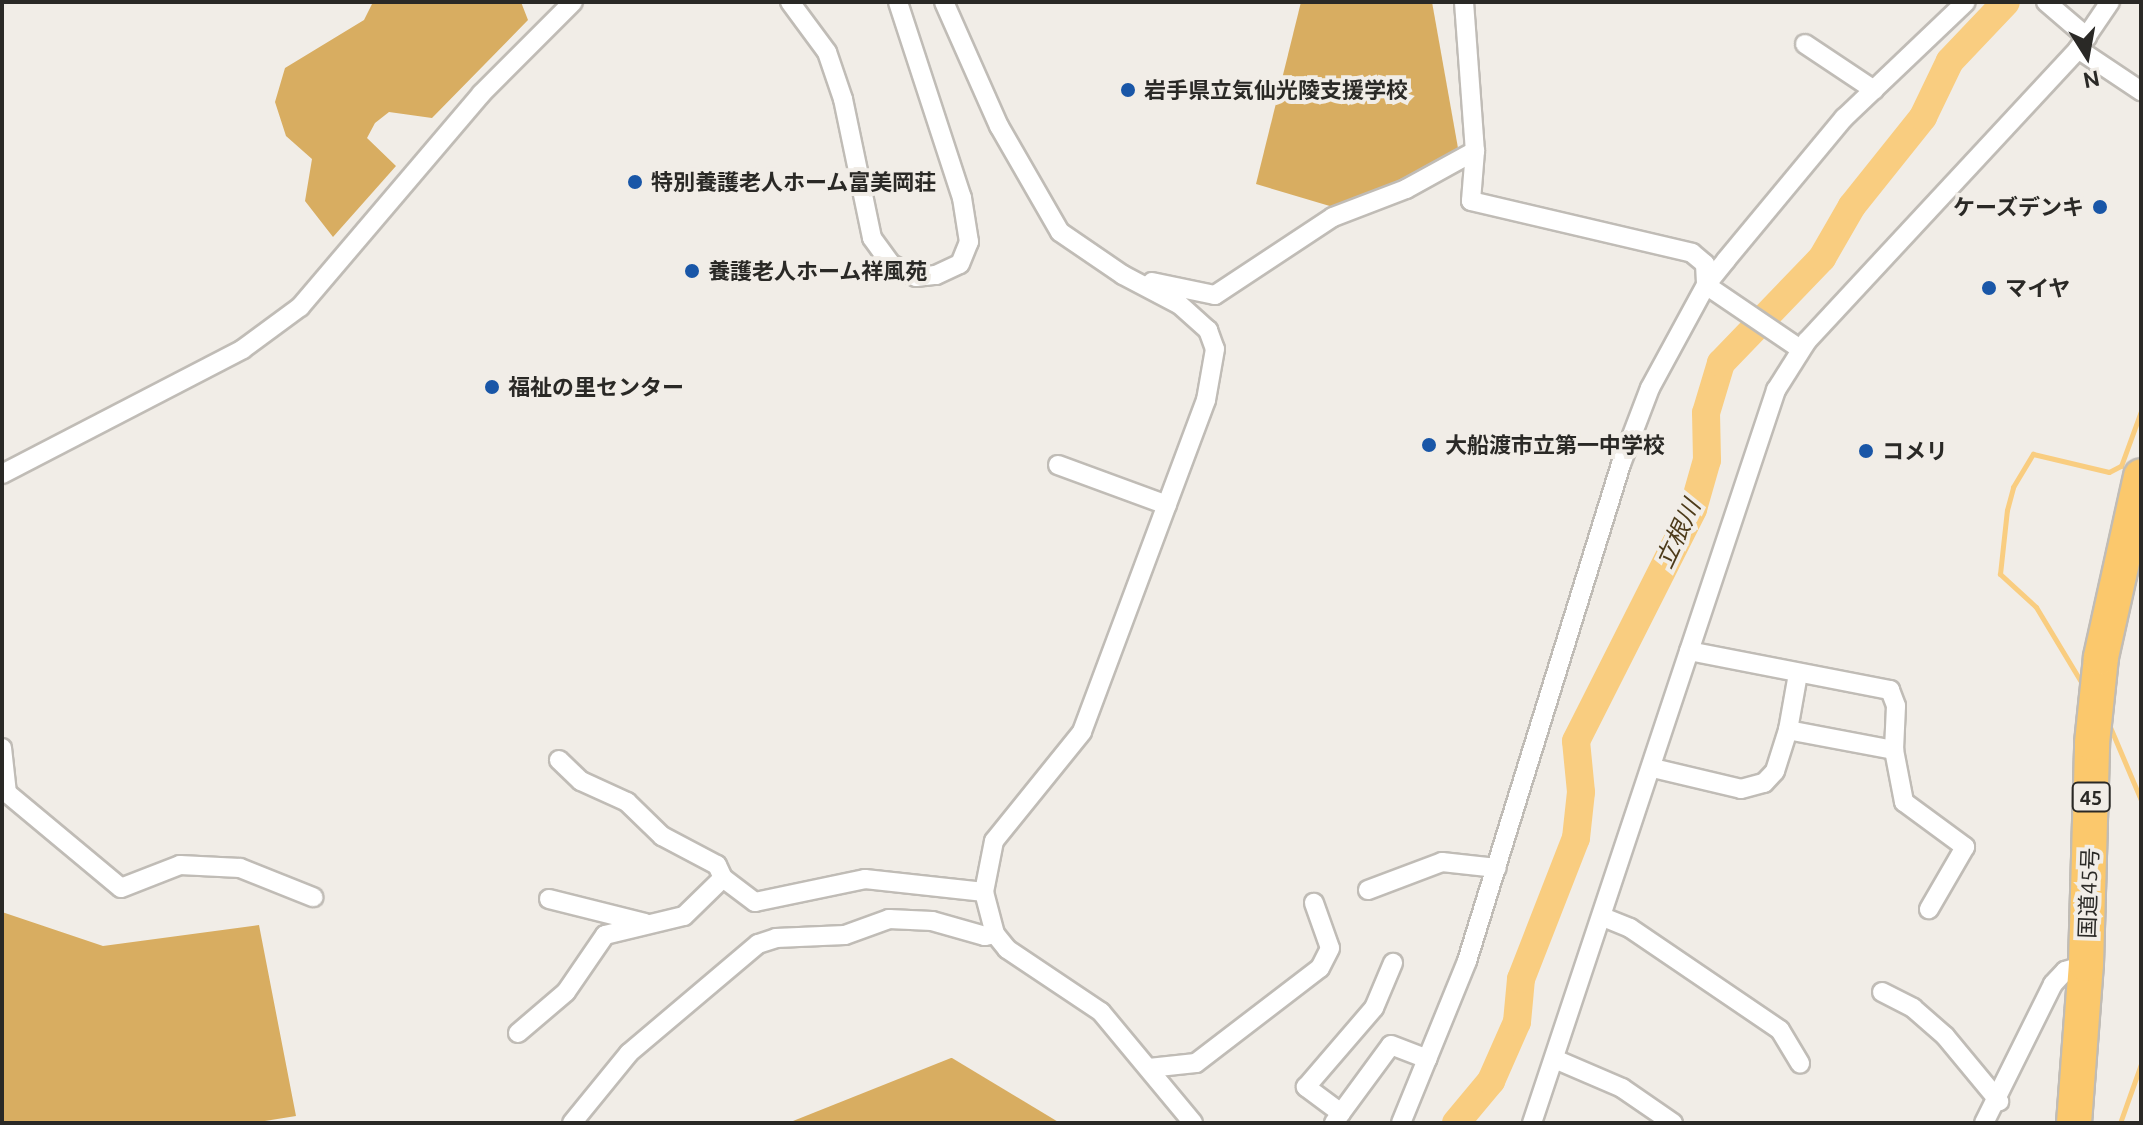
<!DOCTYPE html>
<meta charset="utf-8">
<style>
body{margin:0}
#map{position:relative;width:2143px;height:1125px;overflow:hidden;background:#f1ede7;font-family:Ubuntu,"Noto Sans JP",sans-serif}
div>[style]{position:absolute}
.forest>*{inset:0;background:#d8ad61}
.stream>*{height:5px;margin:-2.5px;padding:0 2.5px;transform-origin:2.5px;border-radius:2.5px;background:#f9cd80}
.river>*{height:28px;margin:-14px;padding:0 14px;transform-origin:14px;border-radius:14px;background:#f9cd80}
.roads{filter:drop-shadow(2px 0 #c0bcb6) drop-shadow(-2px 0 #c0bcb6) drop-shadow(0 2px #c0bcb6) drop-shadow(0 -2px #c0bcb6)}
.street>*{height:18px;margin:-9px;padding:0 9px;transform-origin:9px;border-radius:9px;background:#fff}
.highway>*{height:34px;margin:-17px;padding:0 17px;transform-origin:17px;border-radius:17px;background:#fbc86c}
.dots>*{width:22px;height:22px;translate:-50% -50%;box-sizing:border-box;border:4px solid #f1ede7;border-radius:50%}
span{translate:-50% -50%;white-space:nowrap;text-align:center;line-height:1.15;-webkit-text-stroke:8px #f1ede7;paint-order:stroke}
.shield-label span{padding:2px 6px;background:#f1ede7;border:2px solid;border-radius:6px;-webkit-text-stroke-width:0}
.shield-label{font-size:20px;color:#2a2926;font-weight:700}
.poi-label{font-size:22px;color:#2a2926;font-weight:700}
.left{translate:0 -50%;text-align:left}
.right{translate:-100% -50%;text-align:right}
.street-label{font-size:22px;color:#2a2926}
.water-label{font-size:24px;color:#4d3b1a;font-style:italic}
.frame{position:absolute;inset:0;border:4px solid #2a2926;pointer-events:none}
.north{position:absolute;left:2047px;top:16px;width:80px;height:80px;-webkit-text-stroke:6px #f1ede7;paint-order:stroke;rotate:169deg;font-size:22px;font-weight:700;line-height:32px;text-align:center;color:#2a2926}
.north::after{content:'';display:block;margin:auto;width:28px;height:36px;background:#2a2926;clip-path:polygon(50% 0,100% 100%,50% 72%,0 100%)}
</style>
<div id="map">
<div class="forest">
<i style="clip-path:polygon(373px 2px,521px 2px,528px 20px,432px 118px,389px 112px,375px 123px,367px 138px,396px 166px,333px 237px,305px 201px,312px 159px,286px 136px,275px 102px,285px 68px,364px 20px)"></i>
<i style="clip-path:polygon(1301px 2px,1432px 2px,1458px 148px,1360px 215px,1256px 184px)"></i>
<i style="clip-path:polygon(2px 912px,103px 946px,259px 925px,296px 1116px,253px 1123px,2px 1123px)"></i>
<i style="clip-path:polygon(952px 1058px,1060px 1123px,788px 1123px,951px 1058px)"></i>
</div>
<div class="stream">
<i style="left:2083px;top:685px;width:91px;rotate:-121.1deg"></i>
<i style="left:2036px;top:607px;width:49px;rotate:-137.5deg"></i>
<i style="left:2000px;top:574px;width:64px;rotate:-83.8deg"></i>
<i style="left:2007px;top:510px;width:24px;rotate:-75deg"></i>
<i style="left:2013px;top:487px;width:39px;rotate:-59deg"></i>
<i style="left:2033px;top:454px;width:78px;rotate:13.3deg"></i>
<i style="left:2109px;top:472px;width:13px;rotate:-27deg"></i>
<i style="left:2121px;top:466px;width:59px;rotate:-70deg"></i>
<i style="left:2110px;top:727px;width:79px;rotate:67deg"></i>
<i style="left:2120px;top:1123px;width:63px;rotate:-70.4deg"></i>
</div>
<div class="river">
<i style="left:1456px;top:1123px;width:55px;rotate:-50.2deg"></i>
<i style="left:1491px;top:1081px;width:64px;rotate:-66.2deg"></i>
<i style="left:1517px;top:1022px;width:43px;rotate:-84.7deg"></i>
<i style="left:1521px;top:979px;width:151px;rotate:-68.7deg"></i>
<i style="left:1576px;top:838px;width:46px;rotate:-83.8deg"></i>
<i style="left:1581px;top:792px;width:51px;rotate:-95.6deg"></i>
<i style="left:1576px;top:741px;width:260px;rotate:-63.2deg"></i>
<i style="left:1693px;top:509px;width:51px;rotate:-74.1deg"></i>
<i style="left:1707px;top:460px;width:47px;rotate:-91.2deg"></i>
<i style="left:1706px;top:413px;width:52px;rotate:-73.3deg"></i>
<i style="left:1721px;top:363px;width:146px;rotate:-46.1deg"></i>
<i style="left:1822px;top:258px;width:60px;rotate:-60deg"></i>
<i style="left:1852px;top:206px;width:114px;rotate:-51.4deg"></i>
<i style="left:1923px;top:117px;width:62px;rotate:-64.3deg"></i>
<i style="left:1950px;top:61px;width:81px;rotate:-46.5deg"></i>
</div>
<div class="roads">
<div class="street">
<i style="left:790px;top:2px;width:62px;rotate:53.5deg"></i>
<i style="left:827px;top:52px;width:50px;rotate:71.2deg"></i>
<i style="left:843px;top:99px;width:142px;rotate:78.2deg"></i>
<i style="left:872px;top:238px;width:32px;rotate:54deg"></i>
<i style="left:891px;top:264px;width:28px;rotate:27deg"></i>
<i style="left:916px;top:277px;width:20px;rotate:-6deg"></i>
<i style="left:936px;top:275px;width:26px;rotate:-25deg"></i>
<i style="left:960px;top:264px;width:24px;rotate:-68deg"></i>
<i style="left:969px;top:242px;width:45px;rotate:-99deg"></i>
<i style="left:962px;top:198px;width:206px;rotate:-108.1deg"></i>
<i style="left:944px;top:2px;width:136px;rotate:66.1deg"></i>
<i style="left:999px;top:126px;width:122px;rotate:60.1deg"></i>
<i style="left:1060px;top:232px;width:76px;rotate:34.3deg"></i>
<i style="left:1123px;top:275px;width:64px;rotate:27.8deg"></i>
<i style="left:1180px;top:305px;width:38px;rotate:42deg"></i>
<i style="left:1208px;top:330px;width:20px;rotate:70deg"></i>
<i style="left:1215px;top:349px;width:52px;rotate:100deg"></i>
<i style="left:1206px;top:400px;width:354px;rotate:110.5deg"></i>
<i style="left:1082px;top:732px;width:140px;rotate:128.9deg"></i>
<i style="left:994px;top:841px;width:52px;rotate:101.1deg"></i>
<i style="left:984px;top:892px;width:43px;rotate:75.3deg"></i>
<i style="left:995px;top:934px;width:19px;rotate:51deg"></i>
<i style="left:1007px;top:949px;width:113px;rotate:33.8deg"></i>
<i style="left:1101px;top:1012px;width:144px;rotate:50.3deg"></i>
<i style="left:1464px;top:2px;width:149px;rotate:85.8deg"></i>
<i style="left:2046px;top:2px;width:54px;rotate:40.5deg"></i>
<i style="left:1805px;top:44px;width:83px;rotate:33.7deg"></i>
<i style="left:2078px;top:49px;width:76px;rotate:33.7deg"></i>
<i style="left:1152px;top:282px;width:64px;rotate:11.7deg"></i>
<i style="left:1215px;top:295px;width:141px;rotate:-33.5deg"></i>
<i style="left:1333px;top:217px;width:78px;rotate:-21deg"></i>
<i style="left:1406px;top:189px;width:79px;rotate:-28.8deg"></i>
<i style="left:1475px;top:151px;width:50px;rotate:94.6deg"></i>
<i style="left:1471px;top:201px;width:227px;rotate:13.2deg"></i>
<i style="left:1692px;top:253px;width:17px;rotate:40deg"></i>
<i style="left:1705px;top:264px;width:21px;rotate:87deg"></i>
<i style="left:1706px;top:285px;width:114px;rotate:34.2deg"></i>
<i style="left:1058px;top:465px;width:116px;rotate:20.2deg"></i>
<i style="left:2px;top:474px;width:271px;rotate:-27.4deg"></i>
<i style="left:243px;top:349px;width:71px;rotate:-36.4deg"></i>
<i style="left:300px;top:307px;width:280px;rotate:-49.6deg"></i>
<i style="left:481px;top:94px;width:130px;rotate:-45deg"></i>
<i style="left:1689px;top:651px;width:205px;rotate:11deg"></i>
<i style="left:1890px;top:690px;width:17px;rotate:69deg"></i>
<i style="left:1896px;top:706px;width:44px;rotate:92.6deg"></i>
<i style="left:1894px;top:750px;width:53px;rotate:79.1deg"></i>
<i style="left:1904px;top:802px;width:76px;rotate:36.4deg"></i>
<i style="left:1965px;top:847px;width:72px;rotate:120.1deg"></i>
<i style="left:1788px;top:730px;width:108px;rotate:10.7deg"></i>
<i style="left:2px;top:748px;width:45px;rotate:83.7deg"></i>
<i style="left:7px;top:793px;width:148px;rotate:39.8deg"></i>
<i style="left:121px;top:888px;width:63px;rotate:-21.3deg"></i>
<i style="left:180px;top:865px;width:60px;rotate:2.9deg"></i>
<i style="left:240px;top:868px;width:79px;rotate:21.7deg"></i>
<i style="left:559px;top:760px;width:30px;rotate:44deg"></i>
<i style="left:581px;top:781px;width:51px;rotate:24.5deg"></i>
<i style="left:627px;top:802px;width:49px;rotate:44.2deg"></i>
<i style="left:662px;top:836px;width:62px;rotate:27.8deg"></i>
<i style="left:717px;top:865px;width:14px;rotate:65deg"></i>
<i style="left:1653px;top:768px;width:90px;rotate:13.4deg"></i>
<i style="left:1741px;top:789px;width:24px;rotate:-15deg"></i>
<i style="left:1764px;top:783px;width:16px;rotate:-47deg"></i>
<i style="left:1775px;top:771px;width:43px;rotate:-72.4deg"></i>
<i style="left:1788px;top:730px;width:57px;rotate:-79.9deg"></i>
<i style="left:1368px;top:890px;width:79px;rotate:-20.7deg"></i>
<i style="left:1442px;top:862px;width:55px;rotate:6.2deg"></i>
<i style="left:549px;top:899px;width:99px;rotate:14deg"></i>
<i style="left:1603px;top:917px;width:29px;rotate:22deg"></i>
<i style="left:1630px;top:928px;width:181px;rotate:34.2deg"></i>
<i style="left:1780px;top:1030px;width:39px;rotate:59deg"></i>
<i style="left:1882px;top:992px;width:35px;rotate:27deg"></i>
<i style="left:1913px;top:1008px;width:43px;rotate:41.2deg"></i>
<i style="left:1945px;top:1036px;width:85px;rotate:50.3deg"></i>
<i style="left:518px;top:1033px;width:63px;rotate:-40.5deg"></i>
<i style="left:566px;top:992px;width:69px;rotate:-55.6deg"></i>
<i style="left:605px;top:935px;width:81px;rotate:-13.5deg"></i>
<i style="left:684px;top:916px;width:54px;rotate:-44.3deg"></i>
<i style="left:723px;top:878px;width:40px;rotate:37deg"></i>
<i style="left:755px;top:902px;width:112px;rotate:-11.8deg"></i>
<i style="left:865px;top:879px;width:120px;rotate:6.2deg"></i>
<i style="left:1557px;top:1060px;width:71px;rotate:23.3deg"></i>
<i style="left:1622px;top:1088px;width:62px;rotate:34.5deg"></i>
<i style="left:1149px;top:1068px;width:47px;rotate:-6.1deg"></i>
<i style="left:1196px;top:1063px;width:156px;rotate:-37.5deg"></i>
<i style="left:1320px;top:968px;width:22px;rotate:-63deg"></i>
<i style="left:1330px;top:948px;width:48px;rotate:-109.6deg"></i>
<i style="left:1341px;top:1113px;width:84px;rotate:-53.7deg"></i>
<i style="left:1391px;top:1045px;width:39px;rotate:21deg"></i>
<i style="left:572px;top:1123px;width:90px;rotate:-50.8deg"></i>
<i style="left:629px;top:1053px;width:169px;rotate:-40.2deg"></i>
<i style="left:758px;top:944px;width:19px;rotate:-18deg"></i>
<i style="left:776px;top:938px;width:69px;rotate:-2.5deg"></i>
<i style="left:845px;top:935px;width:47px;rotate:-20deg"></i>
<i style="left:889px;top:919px;width:43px;rotate:2.7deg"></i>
<i style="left:932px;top:921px;width:55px;rotate:15.8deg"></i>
<i style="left:985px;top:936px;width:10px;rotate:-11deg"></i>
<i style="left:1334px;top:1123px;width:12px;rotate:-55deg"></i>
<i style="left:1341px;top:1113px;width:44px;rotate:-143.4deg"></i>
<i style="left:1306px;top:1087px;width:104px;rotate:-49.3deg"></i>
<i style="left:1374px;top:1008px;width:49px;rotate:-67.1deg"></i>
<i style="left:1401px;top:1123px;width:175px;rotate:-67.8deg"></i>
<i style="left:1467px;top:961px;width:520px;rotate:-72.78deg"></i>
<i style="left:1621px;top:464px;width:81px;rotate:-69.1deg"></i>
<i style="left:1650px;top:388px;width:117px;rotate:-61.5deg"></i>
<i style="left:1706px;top:285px;width:32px;rotate:-51deg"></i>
<i style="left:1726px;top:260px;width:185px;rotate:-50.3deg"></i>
<i style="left:1844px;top:118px;width:168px;rotate:-43.6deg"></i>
<i style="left:1532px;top:1123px;width:773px;rotate:-71.59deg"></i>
<i style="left:1776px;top:390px;width:58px;rotate:-57.7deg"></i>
<i style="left:1807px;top:341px;width:398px;rotate:-47.1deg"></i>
<i style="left:2078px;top:49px;width:57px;rotate:-55.8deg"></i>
<i style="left:1984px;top:1123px;width:155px;rotate:-63.6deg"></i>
<i style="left:2053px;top:984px;width:18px;rotate:-47deg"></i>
<i style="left:2065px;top:971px;width:22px;rotate:-18deg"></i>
</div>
<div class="highway">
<i style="left:2074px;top:1123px;width:159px;rotate:-85.7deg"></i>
<i style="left:2086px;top:964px;width:221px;rotate:-88.4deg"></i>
<i style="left:2092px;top:743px;width:86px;rotate:-84deg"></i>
<i style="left:2101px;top:657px;width:185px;rotate:-77.5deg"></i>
</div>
</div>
<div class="dots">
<i style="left:1128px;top:90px;background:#1956a7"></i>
<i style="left:635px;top:182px;background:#1956a7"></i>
<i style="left:2100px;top:207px;background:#1956a7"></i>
<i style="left:692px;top:271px;background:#1956a7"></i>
<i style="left:1989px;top:288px;background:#1956a7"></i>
<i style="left:492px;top:387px;background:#1956a7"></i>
<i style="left:1429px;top:445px;background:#1956a7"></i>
<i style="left:1866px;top:451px;background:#1956a7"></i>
</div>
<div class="shield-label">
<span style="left:2091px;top:797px">45</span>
</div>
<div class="poi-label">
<span class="left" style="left:1144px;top:90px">岩手県立気仙光陵支援学校</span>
<span class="left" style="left:651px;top:182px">特別養護老人ホーム富美岡荘</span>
<span class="right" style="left:2084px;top:207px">ケーズデンキ</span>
<span class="left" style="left:708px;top:271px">養護老人ホーム祥風苑</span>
<span class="left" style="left:2005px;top:288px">マイヤ</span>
<span class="left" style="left:508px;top:387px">福祉の里センター</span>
<span class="left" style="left:1445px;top:445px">大船渡市立第一中学校</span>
<span class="left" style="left:1882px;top:451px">コメリ</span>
</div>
<div class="street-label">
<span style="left:2088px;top:893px;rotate:-88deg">国道45号</span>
</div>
<div class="water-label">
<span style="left:1678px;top:534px;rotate:-65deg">立根川</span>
</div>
<div class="frame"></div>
<div class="north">N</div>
</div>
